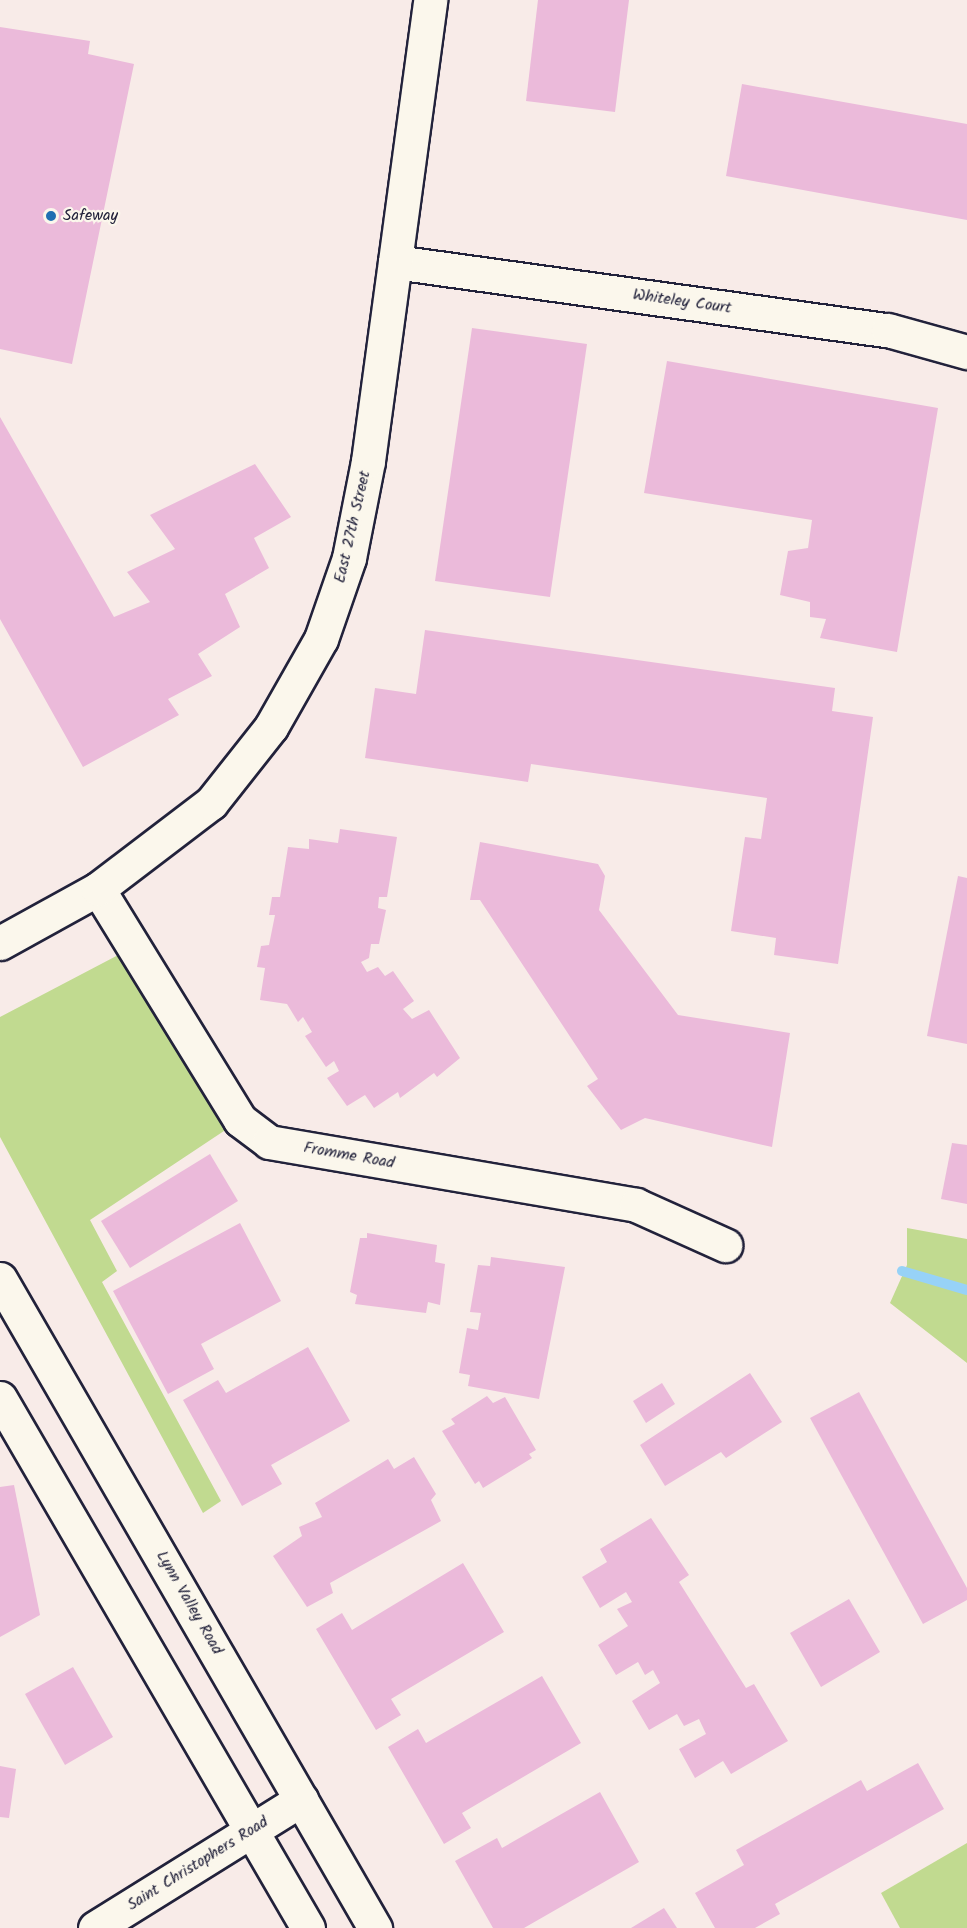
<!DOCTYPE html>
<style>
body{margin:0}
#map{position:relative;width:967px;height:1928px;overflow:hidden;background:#f8ebe8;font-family:Kalam,sans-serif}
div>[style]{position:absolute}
.green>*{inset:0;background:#c1da90}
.stream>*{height:10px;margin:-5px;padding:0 5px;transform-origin:5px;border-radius:5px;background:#97d2f7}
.building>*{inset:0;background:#ebbada}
.roads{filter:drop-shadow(2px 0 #22223b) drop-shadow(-2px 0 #22223b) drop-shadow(0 2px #22223b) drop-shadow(0 -2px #22223b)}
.street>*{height:33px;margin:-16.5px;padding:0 16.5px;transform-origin:16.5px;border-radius:16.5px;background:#fbf7ec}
.secondary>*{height:33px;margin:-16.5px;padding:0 16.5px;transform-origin:16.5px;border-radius:16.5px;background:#fbf7ec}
.dots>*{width:16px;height:16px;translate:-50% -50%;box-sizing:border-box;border:3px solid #fbf7ec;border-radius:50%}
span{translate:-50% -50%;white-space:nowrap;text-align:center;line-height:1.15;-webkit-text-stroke:4.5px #fbf7ec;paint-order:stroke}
.poi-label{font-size:16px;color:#22223b}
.left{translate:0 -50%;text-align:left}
.street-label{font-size:16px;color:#22223b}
</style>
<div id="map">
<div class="green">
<i style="clip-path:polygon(143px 942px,245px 1117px,90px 1220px,117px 1271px,102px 1282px,221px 1501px,203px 1513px,0 1137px,0 1017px)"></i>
<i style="clip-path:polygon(907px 1228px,967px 1239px,967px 1363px,890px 1303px,907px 1265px)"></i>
<i style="clip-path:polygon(967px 1843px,967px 1928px,900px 1928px,881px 1893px)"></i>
</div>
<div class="stream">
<i style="left:902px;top:1271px;width:68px;rotate:16.3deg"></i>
</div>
<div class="building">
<i style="clip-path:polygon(538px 0,629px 0,615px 112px,526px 101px)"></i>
<i style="clip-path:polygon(0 27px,90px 41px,88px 54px,134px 64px,72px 364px,0 349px)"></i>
<i style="clip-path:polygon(742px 84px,967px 124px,967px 220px,726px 176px)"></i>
<i style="clip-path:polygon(472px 328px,587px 344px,550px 597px,435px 581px)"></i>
<i style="clip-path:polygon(667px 361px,938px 408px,897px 652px,820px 638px,826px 619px,810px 617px,810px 602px,780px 595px,788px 551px,808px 548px,812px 520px,644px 493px)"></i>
<i style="clip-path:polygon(0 417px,114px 617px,150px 602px,127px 572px,175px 549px,150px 515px,255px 464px,291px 517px,254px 538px,269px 568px,225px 594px,240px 627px,198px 654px,212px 676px,168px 699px,179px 715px,83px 767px,0 619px)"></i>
<i style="clip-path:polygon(425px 630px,835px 688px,832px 711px,873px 717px,838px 964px,774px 955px,776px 938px,731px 931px,745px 837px,761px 839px,767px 798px,531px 764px,528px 782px,365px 758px,375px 688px,416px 694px)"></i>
<i style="clip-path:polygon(340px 829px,397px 837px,387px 897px,379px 897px,378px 908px,386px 910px,379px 944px,371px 944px,369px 958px,361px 962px,367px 972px,378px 967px,385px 976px,393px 971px,414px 1001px,403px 1009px,412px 1019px,429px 1010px,460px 1058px,437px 1077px,434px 1073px,400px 1098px,398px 1092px,374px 1108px,365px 1095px,347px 1106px,327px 1078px,339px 1071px,334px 1061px,326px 1067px,305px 1036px,312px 1032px,303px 1017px,298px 1022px,287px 1004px,260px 1000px,265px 968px,257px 967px,261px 946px,269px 945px,275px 915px,269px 915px,272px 897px,280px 897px,288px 847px,309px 849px,309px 839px,338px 843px)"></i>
<i style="clip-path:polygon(480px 842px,598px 864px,605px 876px,599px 910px,678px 1015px,790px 1033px,772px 1147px,645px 1118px,621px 1130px,587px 1086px,598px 1079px,480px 900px,470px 900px)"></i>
<i style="clip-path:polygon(958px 876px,967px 878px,967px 1044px,927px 1036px)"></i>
<i style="clip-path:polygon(952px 1143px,967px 1145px,967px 1204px,941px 1199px)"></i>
<i style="clip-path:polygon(210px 1154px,238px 1201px,130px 1268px,101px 1221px)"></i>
<i style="clip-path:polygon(240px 1223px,281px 1301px,201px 1344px,214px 1369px,168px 1394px,113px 1291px)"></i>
<i style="clip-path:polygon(367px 1233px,437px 1245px,435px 1262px,445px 1264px,440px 1305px,428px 1302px,426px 1313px,355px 1304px,357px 1295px,350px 1292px,360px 1238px,367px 1238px)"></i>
<i style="clip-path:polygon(491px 1257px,565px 1267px,539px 1399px,468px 1386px,470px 1375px,459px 1373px,467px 1328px,478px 1330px,481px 1313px,470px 1312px,478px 1265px,490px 1266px)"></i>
<i style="clip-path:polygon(308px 1347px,350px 1421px,271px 1465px,282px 1484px,242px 1506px,183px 1400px,218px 1380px,226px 1393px)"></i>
<i style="clip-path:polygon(750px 1373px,782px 1422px,726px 1458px,721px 1452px,665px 1486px,640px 1445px)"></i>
<i style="clip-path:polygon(662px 1383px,675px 1404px,646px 1423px,633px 1401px)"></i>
<i style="clip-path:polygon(859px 1392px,967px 1588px,967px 1600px,923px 1624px,810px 1418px)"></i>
<i style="clip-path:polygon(487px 1396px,493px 1403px,505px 1397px,536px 1450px,529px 1454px,532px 1458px,483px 1488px,479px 1481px,475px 1484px,442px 1431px,455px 1424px,451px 1419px)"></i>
<i style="clip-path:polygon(414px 1457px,436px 1494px,431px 1500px,441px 1521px,330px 1583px,333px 1593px,307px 1607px,273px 1556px,302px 1536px,299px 1527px,322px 1517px,315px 1503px,388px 1459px,394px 1469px)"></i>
<i style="clip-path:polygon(14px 1485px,40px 1615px,0 1637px,0 1487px)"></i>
<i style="clip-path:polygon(651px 1518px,689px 1575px,679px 1582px,746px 1688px,754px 1684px,788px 1741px,731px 1774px,723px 1761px,695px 1778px,679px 1749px,706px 1734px,699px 1719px,684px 1726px,677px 1714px,649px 1730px,632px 1701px,660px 1683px,653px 1670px,645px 1675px,638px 1662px,616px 1675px,598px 1645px,628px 1626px,617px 1609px,632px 1602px,626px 1592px,600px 1608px,582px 1577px,607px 1562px,600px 1549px)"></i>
<i style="clip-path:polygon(463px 1563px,504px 1632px,391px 1699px,401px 1715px,376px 1730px,316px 1629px,342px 1613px,352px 1630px)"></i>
<i style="clip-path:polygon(849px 1599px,880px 1652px,821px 1687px,790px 1633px)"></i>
<i style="clip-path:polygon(73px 1667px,113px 1737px,65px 1765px,25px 1694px)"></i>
<i style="clip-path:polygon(542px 1676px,581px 1743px,462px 1813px,471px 1828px,444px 1844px,388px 1747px,418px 1729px,426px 1743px)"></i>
<i style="clip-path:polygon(918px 1763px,944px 1809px,775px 1904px,780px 1914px,755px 1928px,715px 1928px,695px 1893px,744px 1865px,736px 1850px,861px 1780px,867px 1791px)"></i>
<i style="clip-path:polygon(0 1766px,16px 1769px,9px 1818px,0 1817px)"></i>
<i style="clip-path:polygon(600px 1792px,639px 1862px,524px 1928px,493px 1928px,455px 1861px,497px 1838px,502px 1848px)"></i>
<i style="clip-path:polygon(664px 1908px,677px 1928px,631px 1928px)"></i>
</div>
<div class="roads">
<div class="street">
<i style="left:395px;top:262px;width:498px;rotate:7.9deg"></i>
<i style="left:888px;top:330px;width:82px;rotate:15.6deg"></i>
<i style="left:98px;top:889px;width:271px;rotate:58.4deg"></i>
<i style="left:240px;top:1120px;width:36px;rotate:37deg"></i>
<i style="left:269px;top:1142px;width:372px;rotate:9.7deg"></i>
<i style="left:636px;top:1205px;width:98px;rotate:24.2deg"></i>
<i style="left:95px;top:1928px;width:243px;rotate:-31.9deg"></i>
</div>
<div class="secondary">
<i style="left:0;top:943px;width:112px;rotate:-28.9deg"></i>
<i style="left:98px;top:889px;width:142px;rotate:-37.3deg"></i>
<i style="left:211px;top:803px;width:97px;rotate:-51.7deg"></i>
<i style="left:271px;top:727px;width:101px;rotate:-60.4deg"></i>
<i style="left:321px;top:639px;width:86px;rotate:-70.9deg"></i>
<i style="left:349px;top:558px;width:99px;rotate:-78.9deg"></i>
<i style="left:368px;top:461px;width:465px;rotate:-82.3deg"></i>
<i style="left:0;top:1279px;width:750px;rotate:59.98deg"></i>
<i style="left:0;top:1398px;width:613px;rotate:59.84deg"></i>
</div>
</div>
<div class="dots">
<i style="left:51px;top:216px;background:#1f6fb2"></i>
</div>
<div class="poi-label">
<span class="left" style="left:63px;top:216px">Safeway</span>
</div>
<div class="street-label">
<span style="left:682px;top:302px;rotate:8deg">Whiteley Court</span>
<span style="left:353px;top:527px;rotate:-77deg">East 27th Street</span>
<span style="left:349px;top:1156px;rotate:10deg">Fromme Road</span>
<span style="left:189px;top:1603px;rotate:60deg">Lynn Valley Road</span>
<span style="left:198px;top:1864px;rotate:-32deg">Saint Christophers Road</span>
</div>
</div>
